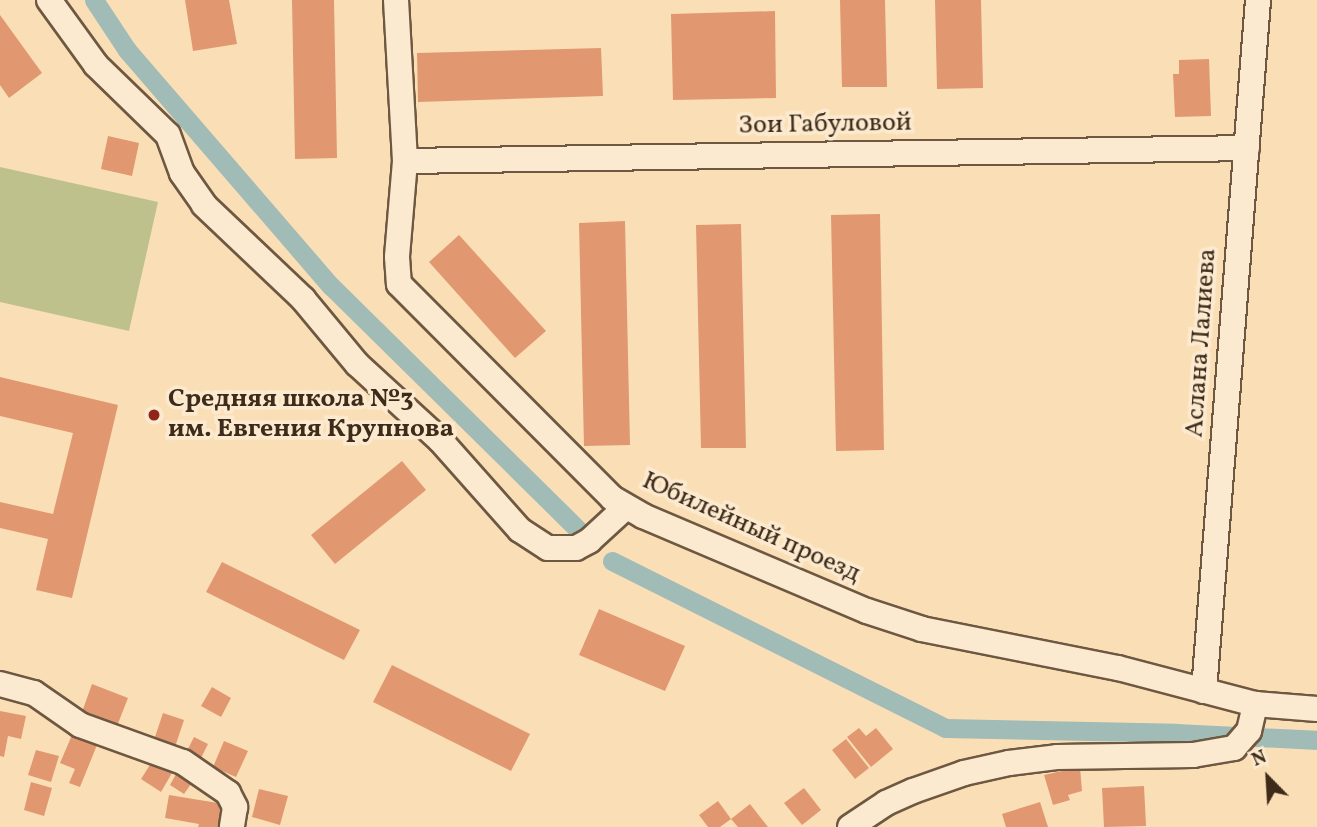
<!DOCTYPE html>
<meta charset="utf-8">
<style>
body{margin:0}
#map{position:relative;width:1317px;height:827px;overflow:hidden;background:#fadfb6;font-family:Vollkorn,serif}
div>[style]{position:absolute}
.green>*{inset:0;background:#bfc18d}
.canal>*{height:19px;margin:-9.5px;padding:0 9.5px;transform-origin:9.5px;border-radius:9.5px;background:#a1bbb7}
.building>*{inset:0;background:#e19870}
.roads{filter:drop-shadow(2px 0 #6e5841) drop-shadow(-2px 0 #6e5841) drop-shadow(0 2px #6e5841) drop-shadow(0 -2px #6e5841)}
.minor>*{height:24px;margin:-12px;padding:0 12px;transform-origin:12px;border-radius:12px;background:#fcead0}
.dots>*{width:19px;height:19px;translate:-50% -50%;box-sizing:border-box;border:4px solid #fcead0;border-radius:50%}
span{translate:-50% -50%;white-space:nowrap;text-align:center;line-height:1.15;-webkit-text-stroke:7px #fcead0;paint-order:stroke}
.street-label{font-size:26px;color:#3f2b1a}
.poi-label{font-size:26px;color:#3f2b1a;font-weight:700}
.left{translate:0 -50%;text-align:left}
.north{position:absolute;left:1233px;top:743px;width:70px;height:70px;-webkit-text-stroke:5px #fcead0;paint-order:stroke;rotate:336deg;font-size:19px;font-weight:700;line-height:28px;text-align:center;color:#3f2b1a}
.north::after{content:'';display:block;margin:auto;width:24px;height:32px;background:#3f2b1a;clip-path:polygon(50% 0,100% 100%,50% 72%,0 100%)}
</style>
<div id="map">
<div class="green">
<i style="clip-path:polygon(0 167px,158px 202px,129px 331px,0 302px)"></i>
</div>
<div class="canal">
<i style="left:94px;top:0;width:60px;rotate:56.6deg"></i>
<i style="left:127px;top:50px;width:312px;rotate:49.2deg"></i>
<i style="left:331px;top:286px;width:347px;rotate:44.6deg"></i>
<i style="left:612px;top:561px;width:373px;rotate:26.6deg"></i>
<i style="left:945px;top:728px;width:231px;rotate:1.2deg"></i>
<i style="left:1176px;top:733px;width:141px;rotate:2.8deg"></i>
</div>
<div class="building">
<i style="clip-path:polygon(185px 0,229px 0,237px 44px,193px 51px)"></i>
<i style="clip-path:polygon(292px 0,334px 0,337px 158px,295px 159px)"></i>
<i style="clip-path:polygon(840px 0,885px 0,887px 87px,842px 87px)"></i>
<i style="clip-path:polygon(935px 0,981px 0,983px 88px,937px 89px)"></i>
<i style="clip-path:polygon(775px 11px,776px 98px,673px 100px,671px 14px)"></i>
<i style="clip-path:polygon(0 15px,42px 73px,9px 98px,0 85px)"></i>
<i style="clip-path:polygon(601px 48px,603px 96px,418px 102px,417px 53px)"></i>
<i style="clip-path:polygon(1209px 59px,1211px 116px,1175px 117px,1173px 74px,1179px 74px,1179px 60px)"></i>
<i style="clip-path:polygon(108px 136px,139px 143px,132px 176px,101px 169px)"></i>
<i style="clip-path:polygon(880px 214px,884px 450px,836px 451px,831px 215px)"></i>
<i style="clip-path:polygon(625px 221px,630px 445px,584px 446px,579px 223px)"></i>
<i style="clip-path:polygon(741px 224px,746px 448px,701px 448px,696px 225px)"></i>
<i style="clip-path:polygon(459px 235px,546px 331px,515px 358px,429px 262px)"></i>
<i style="clip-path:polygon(0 377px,118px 405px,72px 598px,36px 590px,48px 539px,0 528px,0 502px,53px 514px,73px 433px,0 416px)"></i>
<i style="clip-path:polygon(402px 461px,426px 490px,335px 564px,311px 535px)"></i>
<i style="clip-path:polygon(222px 562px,360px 630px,344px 660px,206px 592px)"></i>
<i style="clip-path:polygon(599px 609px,685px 646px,665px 691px,579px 655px)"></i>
<i style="clip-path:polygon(392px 665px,530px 734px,511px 771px,373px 702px)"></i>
<i style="clip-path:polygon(92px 684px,128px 698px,117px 726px,82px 712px)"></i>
<i style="clip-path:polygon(212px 687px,231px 698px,221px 717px,201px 706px)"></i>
<i style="clip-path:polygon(0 711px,26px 716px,21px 739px,8px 736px,4px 757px,0 756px)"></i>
<i style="clip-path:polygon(163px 713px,184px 720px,175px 747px,154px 740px)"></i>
<i style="clip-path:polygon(859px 728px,866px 736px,876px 728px,893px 749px,871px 767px,847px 737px)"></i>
<i style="clip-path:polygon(72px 735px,97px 745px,80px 787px,69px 783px,75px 769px,60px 763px)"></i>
<i style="clip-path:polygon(194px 737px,208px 744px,200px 760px,186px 753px)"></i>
<i style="clip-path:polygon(846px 739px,869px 768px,855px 779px,832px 750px)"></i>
<i style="clip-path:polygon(224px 741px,248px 751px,236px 777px,213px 767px)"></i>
<i style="clip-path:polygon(36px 750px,59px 756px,51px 782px,28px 775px)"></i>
<i style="clip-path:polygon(153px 760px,172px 773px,161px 792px,141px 779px)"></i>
<i style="clip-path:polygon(1080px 767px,1082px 791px,1068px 795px,1070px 800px,1053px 805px,1044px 775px)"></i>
<i style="clip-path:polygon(176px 774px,191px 784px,184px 794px,170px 785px)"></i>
<i style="clip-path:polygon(31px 782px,52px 788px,44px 816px,24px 810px)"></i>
<i style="clip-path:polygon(1144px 786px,1146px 826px,1104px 827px,1102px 788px)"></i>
<i style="clip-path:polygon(804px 788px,821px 810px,802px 825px,784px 803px)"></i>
<i style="clip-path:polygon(259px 789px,288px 796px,280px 825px,252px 817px)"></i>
<i style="clip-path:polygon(169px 795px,224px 804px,220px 827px,198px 827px,199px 824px,165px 818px)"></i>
<i style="clip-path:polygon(718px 801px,731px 819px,720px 827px,708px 827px,699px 815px)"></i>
<i style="clip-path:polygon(1040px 802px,1048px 827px,1006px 827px,1002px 814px)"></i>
<i style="clip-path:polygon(750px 804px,768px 827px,738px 827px,731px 819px)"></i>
</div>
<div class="roads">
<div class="minor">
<i style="left:49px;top:0;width:80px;rotate:54.1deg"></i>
<i style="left:96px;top:65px;width:100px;rotate:44.2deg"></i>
<i style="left:168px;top:135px;width:40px;rotate:69.8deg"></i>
<i style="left:182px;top:173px;width:39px;rotate:55deg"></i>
<i style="left:204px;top:205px;width:137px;rotate:43.5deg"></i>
<i style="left:303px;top:299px;width:85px;rotate:50.3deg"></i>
<i style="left:357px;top:364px;width:113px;rotate:42.5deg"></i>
<i style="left:440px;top:440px;width:120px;rotate:48.4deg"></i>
<i style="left:520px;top:530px;width:33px;rotate:33deg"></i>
<i style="left:548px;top:548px;width:28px"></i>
<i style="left:576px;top:548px;width:15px;rotate:-28deg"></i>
<i style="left:589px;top:541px;width:50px;rotate:-42.6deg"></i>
<i style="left:396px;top:0;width:161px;rotate:86.8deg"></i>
<i style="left:405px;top:161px;width:96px;rotate:94.8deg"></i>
<i style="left:397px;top:257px;width:27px;rotate:86deg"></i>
<i style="left:399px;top:284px;width:302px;rotate:45.1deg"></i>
<i style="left:612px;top:498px;width:36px;rotate:30deg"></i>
<i style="left:643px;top:516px;width:243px;rotate:23deg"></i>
<i style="left:867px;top:611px;width:58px;rotate:18.1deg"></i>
<i style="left:922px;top:629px;width:200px;rotate:11.3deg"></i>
<i style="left:1118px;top:668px;width:142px;rotate:14.7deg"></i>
<i style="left:1255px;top:704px;width:62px;rotate:4.6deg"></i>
<i style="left:405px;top:161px;width:842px;rotate:-0.88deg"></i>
<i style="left:0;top:684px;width:35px;rotate:15deg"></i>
<i style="left:34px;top:693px;width:56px;rotate:34.8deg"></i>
<i style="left:80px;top:725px;width:109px;rotate:19.8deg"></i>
<i style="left:183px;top:762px;width:55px;rotate:34.6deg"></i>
<i style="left:228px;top:793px;width:16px;rotate:63deg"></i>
<i style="left:235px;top:807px;width:20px;rotate:99deg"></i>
<i style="left:1204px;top:691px;width:693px;rotate:-85.53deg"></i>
<i style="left:850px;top:827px;width:43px;rotate:-33.7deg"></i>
<i style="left:886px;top:803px;width:30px;rotate:-24deg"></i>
<i style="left:913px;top:791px;width:54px;rotate:-19.4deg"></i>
<i style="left:964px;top:773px;width:46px;rotate:-12.5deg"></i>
<i style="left:1009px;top:763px;width:48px;rotate:-7.1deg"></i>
<i style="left:1057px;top:757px;width:136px;rotate:-0.8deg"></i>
<i style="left:1193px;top:755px;width:42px;rotate:-9.7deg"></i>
<i style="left:1234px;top:748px;width:23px;rotate:-49deg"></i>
<i style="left:1249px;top:731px;width:28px;rotate:-77deg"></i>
</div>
</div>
<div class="dots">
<i style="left:154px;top:415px;background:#8f2418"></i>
</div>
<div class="street-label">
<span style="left:825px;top:125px;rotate:-1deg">Зои Габуловой</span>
<span style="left:1202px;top:343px;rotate:-86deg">Аслана Лалиева</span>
<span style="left:751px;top:528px;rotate:24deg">Юбилейный проезд</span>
</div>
<div class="poi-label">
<span class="left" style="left:168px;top:415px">Средняя школа №3<br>им. Евгения Крупнова</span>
</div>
<div class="north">N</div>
</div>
